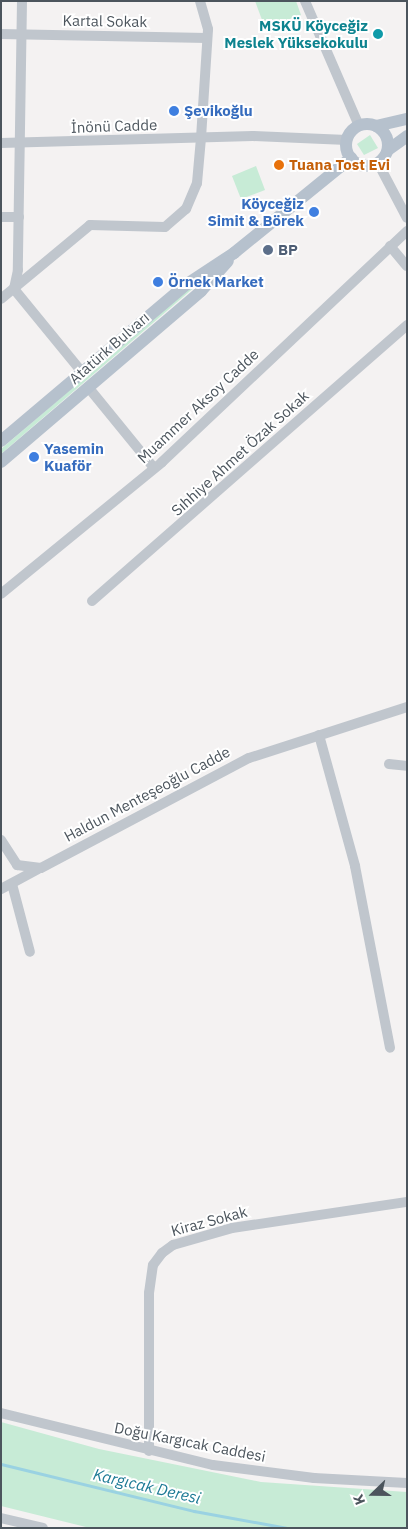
<!DOCTYPE html>
<meta charset="utf-8">
<style>
body{margin:0}
#map{position:relative;width:408px;height:1529px;overflow:hidden;background:#f4f2f2;font-family:"IBM Plex Sans",sans-serif}
div>[style]{position:absolute}
.green>*{inset:0;background:#c7ebd6}
.stream>*{height:3px;margin:-1.5px;padding:0 1.5px;transform-origin:1.5px;border-radius:1.5px;background:#9ad2e2}
.minor>*{height:10px;margin:-5px;padding:0 5px;transform-origin:5px;border-radius:5px;background:#c0c6cd}
.major>*{height:12px;margin:-6px;padding:0 6px;transform-origin:6px;border-radius:6px;background:#b6c1cd}
.major>.ring{margin:-6px;padding:0;box-sizing:content-box;background:none;border:12px solid #b6c1cd;border-radius:50%}
.dots>*{width:14px;height:14px;translate:-50% -50%;box-sizing:border-box;border:2px solid #fff;border-radius:50%}
span{translate:-50% -50%;white-space:nowrap;text-align:center;line-height:1.15;-webkit-text-stroke:4px #fff;paint-order:stroke}
.street-label{font-size:15px;color:#4c555d}
.culture-label{font-size:15px;color:#0d838f;font-weight:700}
.right{translate:-100% -50%;text-align:right}
.shop-label{font-size:15px;color:#366cbe;font-weight:700}
.left{translate:0 -50%;text-align:left}
.food-label{font-size:15px;color:#c56008;font-weight:700}
.service-label{font-size:15px;color:#4e5e75;font-weight:700}
.water-label{font-size:16px;color:#1e7b96;font-style:italic}
.frame{position:absolute;inset:0;border:2px solid #4c555d;pointer-events:none}
.north{position:absolute;left:348px;top:1469px;width:50px;height:50px;-webkit-text-stroke:4px #fff;paint-order:stroke;rotate:248deg;font-size:14px;font-weight:700;line-height:20px;text-align:center;color:#4c555d}
.north::after{content:'';display:block;margin:auto;width:18px;height:22px;background:#4c555d;clip-path:polygon(50% 0,100% 100%,50% 72%,0 100%)}
</style>
<div id="map">
<div class="green">
<i style="clip-path:polygon(255px 1px,296px 1px,301px 15px,265px 28px)"></i>
<i style="clip-path:polygon(370px 135px,378px 148px,364px 155px,357px 144px)"></i>
<i style="clip-path:polygon(256px 166px,265px 190px,241px 199px,232px 176px)"></i>
<i style="clip-path:polygon(195px 283px,197px 285px,1px 454px,1px 449px)"></i>
<i style="clip-path:polygon(1px 1422px,99px 1449px,261px 1482px,407px 1492px,407px 1528px,90px 1528px,1px 1506px)"></i>
</div>
<div class="stream">
<i style="left:1px;top:1464px;width:199px;rotate:13.7deg"></i>
<i style="left:194px;top:1511px;width:96px;rotate:10.3deg"></i>
</div>
<div class="minor">
<i style="left:22px;top:1px;width:269px;rotate:90.9deg"></i>
<i style="left:18px;top:270px;width:19px;rotate:102deg"></i>
<i style="left:14px;top:289px;width:107px;rotate:50.7deg"></i>
<i style="left:305px;top:1px;width:136px;rotate:66.6deg"></i>
<i style="left:1px;top:34px;width:206px;rotate:1.1deg"></i>
<i style="left:1px;top:143px;width:252px;rotate:-1.6deg"></i>
<i style="left:253px;top:136px;width:94px;rotate:2.4deg"></i>
<i style="left:378px;top:163px;width:62px;rotate:62.2deg"></i>
<i style="left:1px;top:217px;width:18px"></i>
<i style="left:390px;top:246px;width:26px;rotate:50deg"></i>
<i style="left:1px;top:299px;width:116px;rotate:-39.7deg"></i>
<i style="left:90px;top:225px;width:75px;rotate:1.5deg"></i>
<i style="left:165px;top:227px;width:28px;rotate:-41deg"></i>
<i style="left:186px;top:209px;width:28px;rotate:-67deg"></i>
<i style="left:197px;top:183px;width:45px;rotate:-84.9deg"></i>
<i style="left:201px;top:138px;width:109px;rotate:-86.3deg"></i>
<i style="left:208px;top:29px;width:29px;rotate:-106deg"></i>
<i style="left:88px;top:387px;width:104px;rotate:50.8deg"></i>
<i style="left:1px;top:594px;width:208px;rotate:-39.3deg"></i>
<i style="left:162px;top:462px;width:337px;rotate:-43.3deg"></i>
<i style="left:92px;top:601px;width:419px;rotate:-41.2deg"></i>
<i style="left:319px;top:735px;width:136px;rotate:74.6deg"></i>
<i style="left:355px;top:866px;width:185px;rotate:79.1deg"></i>
<i style="left:389px;top:764px;width:18px;rotate:6deg"></i>
<i style="left:1px;top:840px;width:30px;rotate:57deg"></i>
<i style="left:17px;top:865px;width:24px;rotate:7deg"></i>
<i style="left:41px;top:868px;width:235px;rotate:-27.9deg"></i>
<i style="left:249px;top:758px;width:166px;rotate:-17.9deg"></i>
<i style="left:12px;top:884px;width:70px;rotate:75.2deg"></i>
<i style="left:1px;top:889px;width:42px;rotate:-28.4deg"></i>
<i style="left:1px;top:1413px;width:218px;rotate:13.8deg"></i>
<i style="left:213px;top:1465px;width:102px;rotate:7.3deg"></i>
<i style="left:314px;top:1478px;width:93px;rotate:3.1deg"></i>
<i style="left:149px;top:1451px;width:158px;rotate:-90deg"></i>
<i style="left:149px;top:1293px;width:28px;rotate:-82deg"></i>
<i style="left:153px;top:1265px;width:15px;rotate:-53deg"></i>
<i style="left:162px;top:1253px;width:14px;rotate:-36deg"></i>
<i style="left:173px;top:1245px;width:61px;rotate:-16.1deg"></i>
<i style="left:232px;top:1228px;width:177px;rotate:-8.5deg"></i>
<i style="left:1px;top:1518px;width:43px;rotate:13.4deg"></i>
</div>
<div class="major">
<i class="ring" style="left:346px;top:124px;width:30px;height:30px"></i>
<i style="left:376px;top:126px;width:32px;rotate:-13deg"></i>
<i style="left:388px;top:150px;width:24px;rotate:-36deg"></i>
<i style="left:1px;top:441px;width:243px;rotate:-40.2deg"></i>
<i style="left:187px;top:284px;width:56px;rotate:-33.4deg"></i>
<i style="left:234px;top:253px;width:151px;rotate:-39.1deg"></i>
<i style="left:1px;top:462px;width:263px;rotate:-40.5deg"></i>
<i style="left:201px;top:291px;width:40px;rotate:-48deg"></i>
</div>
<div class="dots">
<i style="left:378px;top:34px;background:#0f9aa8"></i>
<i style="left:174px;top:111px;background:#3f7fe0"></i>
<i style="left:279px;top:165px;background:#e8710a"></i>
<i style="left:314px;top:212px;background:#3f7fe0"></i>
<i style="left:268px;top:250px;background:#5c6f8a"></i>
<i style="left:158px;top:282px;background:#3f7fe0"></i>
<i style="left:34px;top:457px;background:#3f7fe0"></i>
</div>
<div class="street-label">
<span style="left:105px;top:21px;rotate:1deg">Kartal Sokak</span>
<span style="left:114px;top:126px;rotate:-2deg">İnönü Cadde</span>
<span style="left:109px;top:348px;rotate:-41deg">Atatürk Bulvarı</span>
<span style="left:198px;top:406px;rotate:-43deg">Muammer Aksoy Cadde</span>
<span style="left:240px;top:453px;rotate:-42deg">Sıhhiye Ahmet Özak Sokak</span>
<span style="left:147px;top:794px;rotate:-28deg">Haldun Menteşeoğlu Cadde</span>
<span style="left:209px;top:1221px;rotate:-15deg">Kiraz Sokak</span>
<span style="left:190px;top:1442px;rotate:11deg">Doğu Kargıcak Caddesi</span>
</div>
<div class="culture-label">
<span class="right" style="left:368px;top:34px">MSKÜ Köyceğiz<br>Meslek Yüksekokulu</span>
</div>
<div class="shop-label">
<span class="left" style="left:184px;top:111px">Şevikoğlu</span>
<span class="right" style="left:304px;top:212px">Köyceğiz<br>Simit &amp; Börek</span>
<span class="left" style="left:168px;top:282px">Örnek Market</span>
<span class="left" style="left:44px;top:457px">Yasemin<br>Kuaför</span>
</div>
<div class="food-label">
<span class="left" style="left:289px;top:165px">Tuana Tost Evi</span>
</div>
<div class="service-label">
<span class="left" style="left:278px;top:250px">BP</span>
</div>
<div class="water-label">
<span style="left:147px;top:1486px;rotate:13deg">Kargıcak Deresi</span>
</div>
<div class="frame"></div>
<div class="north">K</div>
</div>
